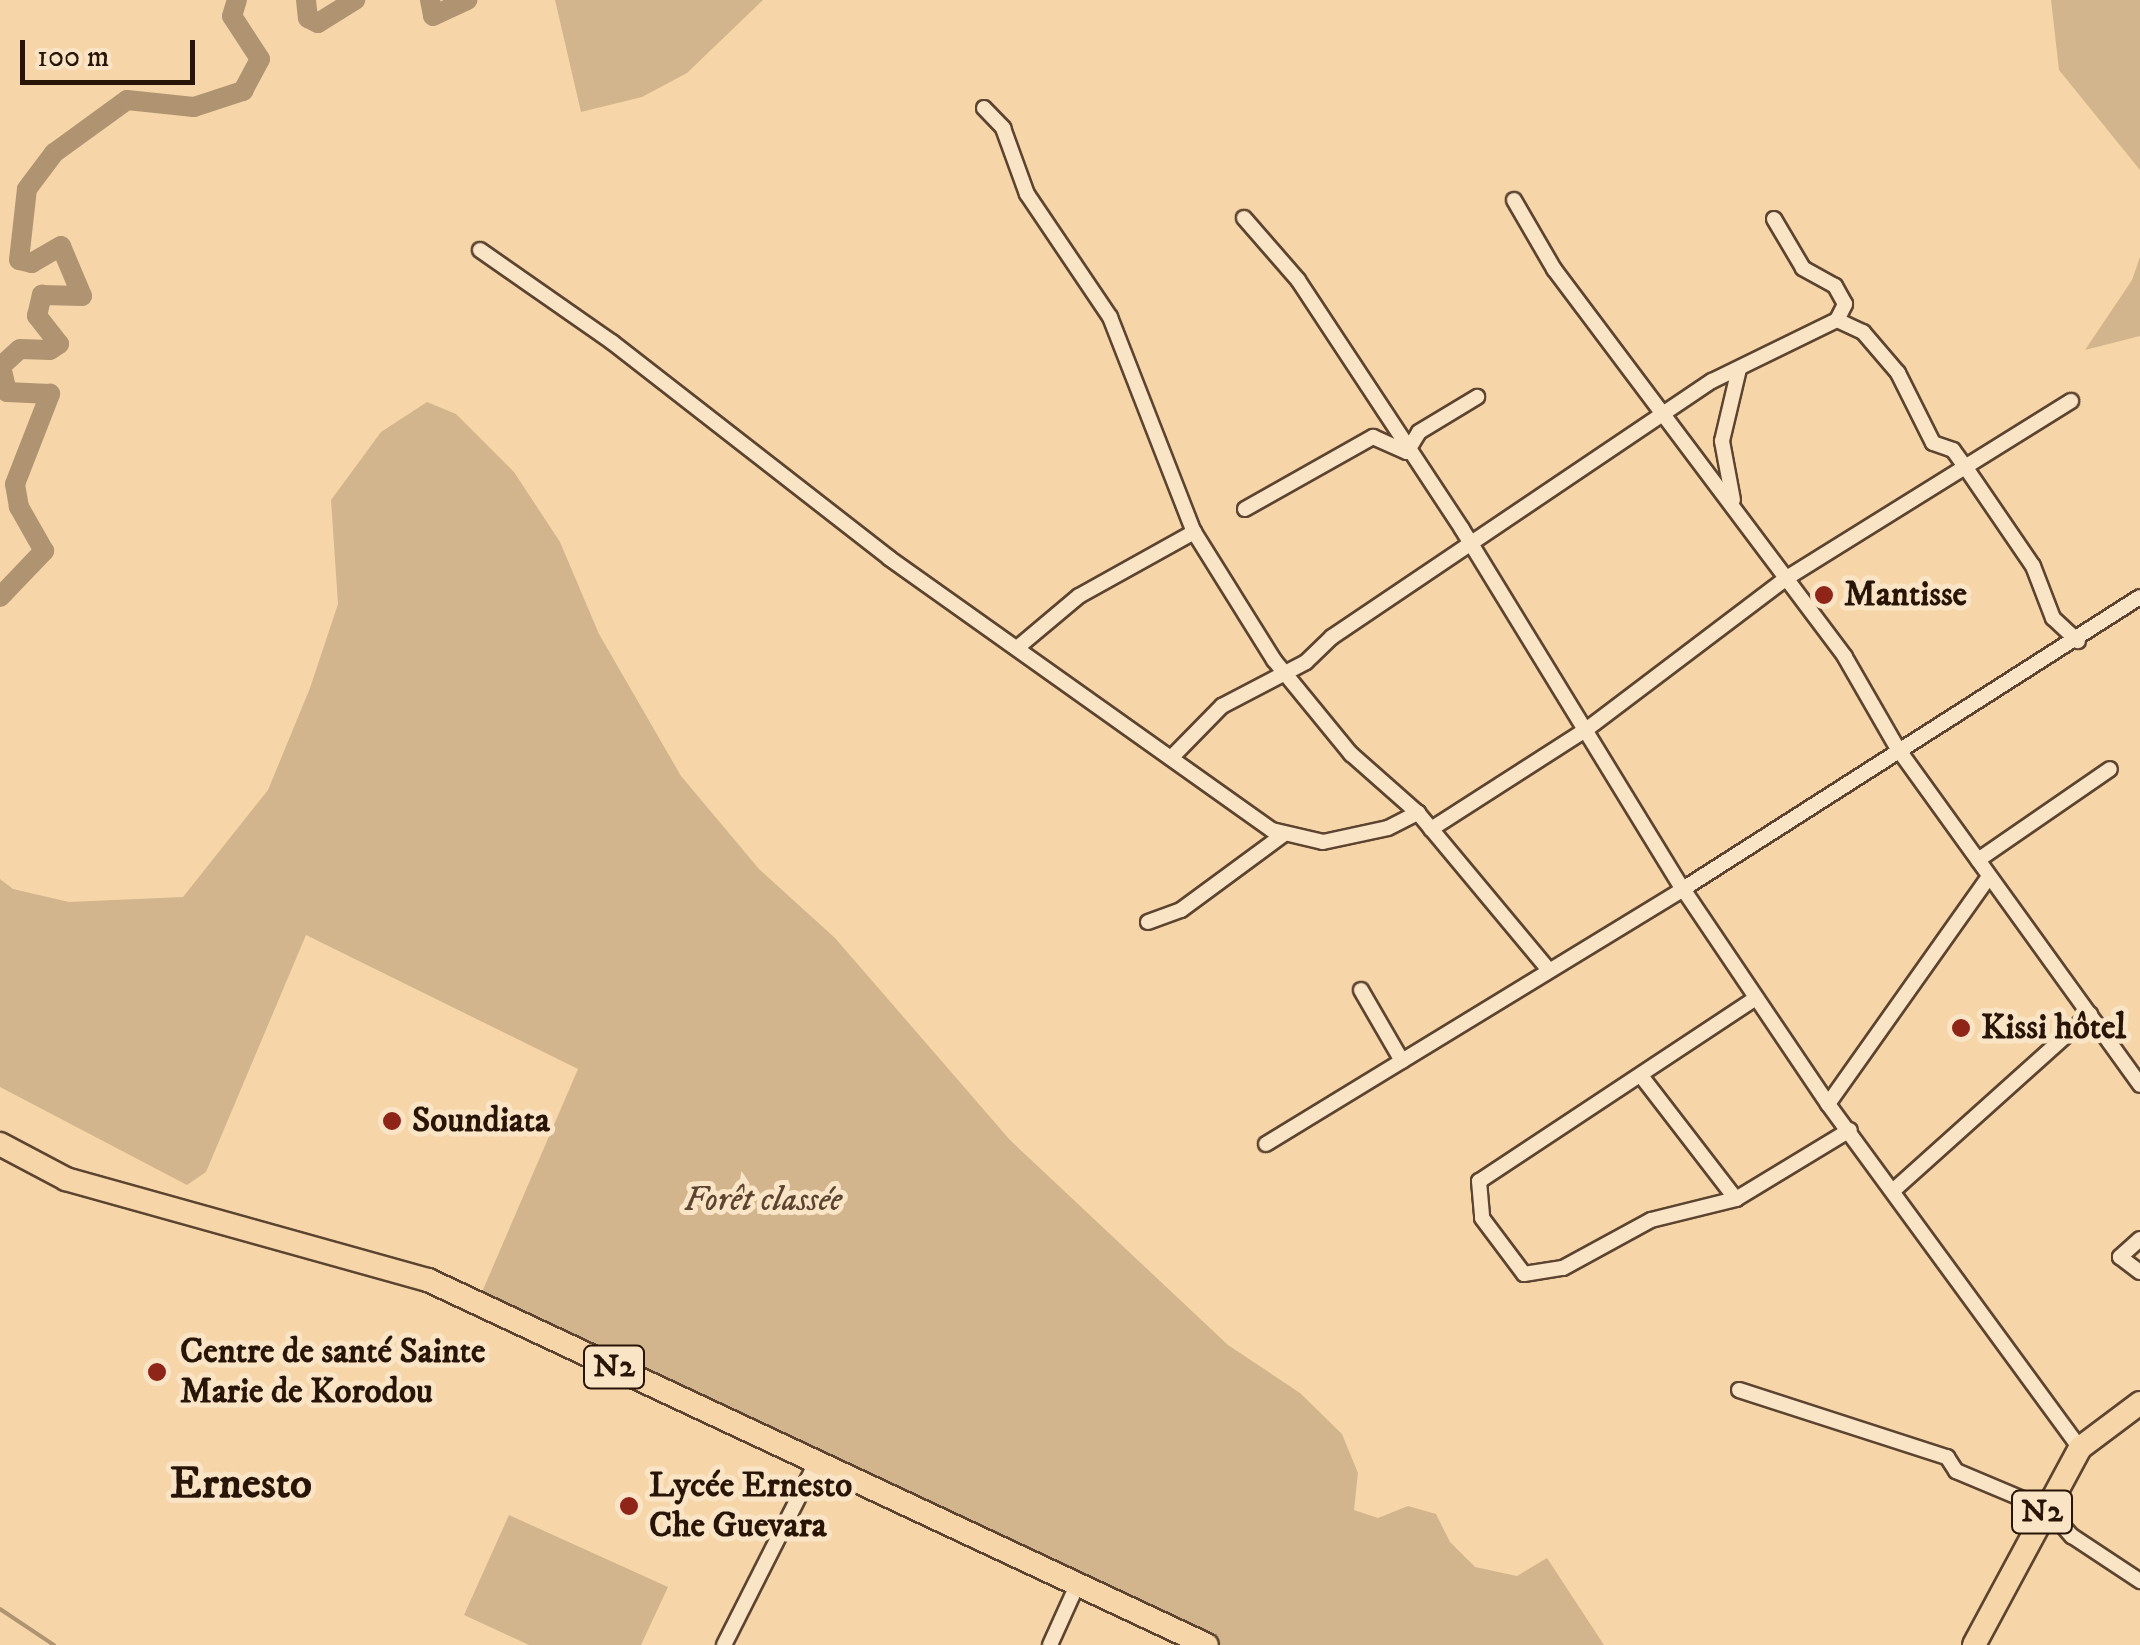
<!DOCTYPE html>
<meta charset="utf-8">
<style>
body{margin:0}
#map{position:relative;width:2140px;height:1645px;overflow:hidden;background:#f6d6a8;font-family:"IM FELL DW Pica",serif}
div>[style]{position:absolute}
.green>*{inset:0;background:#d3b58d}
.stream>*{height:4px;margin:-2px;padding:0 2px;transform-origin:2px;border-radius:2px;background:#b09472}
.river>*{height:20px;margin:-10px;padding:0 10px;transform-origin:10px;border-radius:10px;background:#b09472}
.roads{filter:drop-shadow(2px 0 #5c4430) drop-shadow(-2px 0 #5c4430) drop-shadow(0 2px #5c4430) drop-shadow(0 -2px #5c4430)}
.minor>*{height:14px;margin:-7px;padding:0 7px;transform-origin:7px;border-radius:7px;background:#f9e4c6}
.trunk>*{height:22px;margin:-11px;padding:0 11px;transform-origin:11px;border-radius:11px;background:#f6d6a8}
.dots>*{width:28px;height:28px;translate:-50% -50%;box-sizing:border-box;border:5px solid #f9e4c6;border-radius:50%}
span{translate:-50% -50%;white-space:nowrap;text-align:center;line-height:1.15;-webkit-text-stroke:10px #f9e4c6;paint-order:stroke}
.shield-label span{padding:2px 8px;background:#f9e4c6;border:2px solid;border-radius:8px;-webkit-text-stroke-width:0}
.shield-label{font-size:32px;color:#291408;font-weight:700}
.poi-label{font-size:35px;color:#291408;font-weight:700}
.left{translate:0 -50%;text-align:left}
.park-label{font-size:35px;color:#5c4430;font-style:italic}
.district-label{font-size:45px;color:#291408;font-weight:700}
.scale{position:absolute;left:20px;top:40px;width:175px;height:45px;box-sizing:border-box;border:5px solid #291408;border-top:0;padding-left:12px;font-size:30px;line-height:35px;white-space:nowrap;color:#291408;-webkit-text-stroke:8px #f9e4c6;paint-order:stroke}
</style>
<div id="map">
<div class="green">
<i style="clip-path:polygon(555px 0,763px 0,687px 73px,642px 97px,581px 112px)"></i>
<i style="clip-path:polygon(2051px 0,2140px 0,2140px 170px,2059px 70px)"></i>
<i style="clip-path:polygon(2140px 257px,2140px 336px,2085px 350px,2132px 280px)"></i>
<i style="clip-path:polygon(427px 402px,456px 414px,514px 472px,560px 542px,599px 634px,681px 776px,759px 869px,835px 938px,1010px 1140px,1228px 1345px,1300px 1393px,1342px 1434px,1358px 1473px,1354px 1510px,1378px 1518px,1408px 1506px,1436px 1514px,1450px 1542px,1475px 1567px,1517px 1576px,1547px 1558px,1604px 1645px,1189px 1645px,514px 1326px,482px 1292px,578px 1069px,306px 935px,206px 1172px,187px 1185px,0 1087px,0 879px,13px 889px,69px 902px,183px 897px,268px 790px,310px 688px,338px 604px,331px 500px,381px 432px)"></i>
<i style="clip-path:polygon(509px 1515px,668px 1587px,641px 1645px,529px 1645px,464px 1615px)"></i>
</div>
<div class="stream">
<i style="left:0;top:1609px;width:65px;rotate:33.7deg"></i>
</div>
<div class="river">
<i style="left:306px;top:0;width:18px;rotate:84deg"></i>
<i style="left:308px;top:18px;width:11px;rotate:27deg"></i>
<i style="left:318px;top:23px;width:44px;rotate:-31.9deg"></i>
<i style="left:430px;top:0;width:16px;rotate:79deg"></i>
<i style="left:433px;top:16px;width:38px;rotate:-25deg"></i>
<i style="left:0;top:597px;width:64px;rotate:-46.3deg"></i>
<i style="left:44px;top:551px;width:51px;rotate:-119.6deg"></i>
<i style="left:19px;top:507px;width:23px;rotate:-100deg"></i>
<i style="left:15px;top:484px;width:97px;rotate:-68.7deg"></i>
<i style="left:50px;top:394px;width:43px;rotate:-177.3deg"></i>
<i style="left:7px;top:392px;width:27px;rotate:-103deg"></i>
<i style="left:1px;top:366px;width:25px;rotate:-42deg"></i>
<i style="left:20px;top:349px;width:30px;rotate:2deg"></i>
<i style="left:50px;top:350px;width:11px;rotate:-34deg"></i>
<i style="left:59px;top:344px;width:36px;rotate:-128deg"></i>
<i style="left:37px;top:316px;width:22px;rotate:-77deg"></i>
<i style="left:42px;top:295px;width:40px;rotate:1.4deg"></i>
<i style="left:82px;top:296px;width:54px;rotate:-112.8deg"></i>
<i style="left:61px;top:246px;width:34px;rotate:150deg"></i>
<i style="left:32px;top:263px;width:13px;rotate:-167deg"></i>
<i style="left:19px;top:260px;width:71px;rotate:-83.6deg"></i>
<i style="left:27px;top:189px;width:45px;rotate:-53.1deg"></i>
<i style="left:54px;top:153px;width:90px;rotate:-36deg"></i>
<i style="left:127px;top:100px;width:67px;rotate:6deg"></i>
<i style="left:194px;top:107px;width:52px;rotate:-18.1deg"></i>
<i style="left:243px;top:91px;width:36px;rotate:-62deg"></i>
<i style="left:260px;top:59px;width:51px;rotate:-123.1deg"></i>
<i style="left:232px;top:16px;width:17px;rotate:-73deg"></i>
</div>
<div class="roads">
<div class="minor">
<i style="left:984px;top:108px;width:28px;rotate:46deg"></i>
<i style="left:1003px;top:128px;width:70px;rotate:70deg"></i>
<i style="left:1027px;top:194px;width:148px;rotate:56deg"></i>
<i style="left:1110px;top:317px;width:231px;rotate:68.7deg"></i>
<i style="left:1194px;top:532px;width:151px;rotate:58deg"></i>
<i style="left:1274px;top:660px;width:122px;rotate:50.7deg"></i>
<i style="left:1351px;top:754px;width:89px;rotate:41.4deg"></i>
<i style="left:1418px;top:813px;width:204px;rotate:50.2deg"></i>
<i style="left:1514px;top:200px;width:80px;rotate:59.9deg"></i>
<i style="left:1554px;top:269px;width:485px;rotate:53.1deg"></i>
<i style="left:1845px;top:657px;width:106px;rotate:60.1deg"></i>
<i style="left:1898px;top:749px;width:414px;rotate:54.2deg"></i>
<i style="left:1244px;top:218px;width:82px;rotate:48.9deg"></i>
<i style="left:1298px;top:280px;width:298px;rotate:56.6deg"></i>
<i style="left:1462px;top:529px;width:422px;rotate:58.5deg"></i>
<i style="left:1683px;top:889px;width:259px;rotate:56deg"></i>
<i style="left:1828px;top:1104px;width:426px;rotate:53.8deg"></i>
<i style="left:480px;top:250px;width:161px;rotate:34.9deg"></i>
<i style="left:612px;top:342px;width:351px;rotate:37.9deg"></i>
<i style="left:889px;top:558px;width:470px;rotate:35.4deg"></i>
<i style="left:1272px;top:830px;width:52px;rotate:13.2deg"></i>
<i style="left:1323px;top:842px;width:66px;rotate:-12.2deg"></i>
<i style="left:1388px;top:828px;width:34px;rotate:-27deg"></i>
<i style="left:1837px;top:320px;width:29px;rotate:25deg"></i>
<i style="left:1863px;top:332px;width:54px;rotate:49.5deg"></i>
<i style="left:1898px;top:373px;width:78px;rotate:63.4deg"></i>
<i style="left:1933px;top:443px;width:21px;rotate:19deg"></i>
<i style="left:1953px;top:450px;width:19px;rotate:54deg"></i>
<i style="left:1964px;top:465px;width:122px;rotate:55.7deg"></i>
<i style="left:2033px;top:566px;width:56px;rotate:69deg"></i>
<i style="left:2053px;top:618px;width:34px;rotate:43deg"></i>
<i style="left:1733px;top:500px;width:60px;rotate:-100.6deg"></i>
<i style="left:1722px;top:441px;width:74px;rotate:-76.7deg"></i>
<i style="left:1245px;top:509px;width:147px;rotate:-29.4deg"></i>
<i style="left:1373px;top:437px;width:37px;rotate:24deg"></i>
<i style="left:1407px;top:452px;width:23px;rotate:-59deg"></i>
<i style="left:1419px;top:432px;width:68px;rotate:-31.1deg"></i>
<i style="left:1017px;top:648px;width:81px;rotate:-40deg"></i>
<i style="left:1079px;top:596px;width:132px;rotate:-29.1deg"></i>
<i style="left:1171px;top:758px;width:73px;rotate:-45.6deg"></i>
<i style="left:1222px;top:706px;width:95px;rotate:-27.6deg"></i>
<i style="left:1306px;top:662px;width:36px;rotate:-44deg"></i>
<i style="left:1332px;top:637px;width:458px;rotate:-34deg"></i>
<i style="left:1712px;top:381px;width:139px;rotate:-26deg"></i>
<i style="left:1837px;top:320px;width:18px;rotate:-63deg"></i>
<i style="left:1845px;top:304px;width:21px;rotate:-119deg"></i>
<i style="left:1835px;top:286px;width:37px;rotate:-151deg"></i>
<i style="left:1803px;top:268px;width:57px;rotate:-120.6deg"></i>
<i style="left:1431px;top:829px;width:185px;rotate:-32.7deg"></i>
<i style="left:1587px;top:729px;width:248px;rotate:-37.1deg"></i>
<i style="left:1785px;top:579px;width:337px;rotate:-31.9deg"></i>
<i style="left:1978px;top:860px;width:160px;rotate:-34.6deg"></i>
<i style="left:1148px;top:922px;width:35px;rotate:-20deg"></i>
<i style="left:1181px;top:910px;width:128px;rotate:-36.4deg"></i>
<i style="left:1361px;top:990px;width:82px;rotate:60deg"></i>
<i style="left:1756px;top:998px;width:332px;rotate:146.5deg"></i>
<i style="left:1479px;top:1181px;width:37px;rotate:85deg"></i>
<i style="left:1482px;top:1218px;width:70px;rotate:53.1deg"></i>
<i style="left:1524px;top:1274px;width:39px;rotate:-9deg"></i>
<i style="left:1563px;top:1268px;width:100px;rotate:-28.6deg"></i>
<i style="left:1651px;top:1220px;width:88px;rotate:-13.9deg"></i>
<i style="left:1736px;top:1199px;width:133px;rotate:-31.2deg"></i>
<i style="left:1642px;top:1077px;width:154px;rotate:52.4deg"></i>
<i style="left:1828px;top:1104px;width:278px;rotate:-54.7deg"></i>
<i style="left:1266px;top:1144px;width:489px;rotate:-31.4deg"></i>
<i style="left:1683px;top:889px;width:542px;rotate:-32.58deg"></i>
<i style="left:1895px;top:1189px;width:262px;rotate:-41.9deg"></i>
<i style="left:2140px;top:1239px;width:27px;rotate:138deg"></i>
<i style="left:2120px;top:1257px;width:25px;rotate:37deg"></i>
<i style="left:1739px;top:1390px;width:219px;rotate:17.9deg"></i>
<i style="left:1947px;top:1457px;width:17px;rotate:57deg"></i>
<i style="left:1956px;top:1471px;width:101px;rotate:22.8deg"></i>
<i style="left:2049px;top:1510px;width:35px;rotate:49deg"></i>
<i style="left:2072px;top:1536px;width:82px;rotate:33.5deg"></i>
<i style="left:724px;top:1645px;width:206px;rotate:-63.2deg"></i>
<i style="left:1050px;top:1645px;width:68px;rotate:-65.7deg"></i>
</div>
<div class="trunk">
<i style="left:0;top:1144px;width:75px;rotate:27.9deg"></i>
<i style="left:66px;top:1179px;width:376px;rotate:15.6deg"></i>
<i style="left:428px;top:1280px;width:860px;rotate:25.11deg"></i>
<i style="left:1974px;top:1645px;width:224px;rotate:-61.7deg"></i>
<i style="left:2080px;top:1448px;width:75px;rotate:-36.9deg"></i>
</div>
</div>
<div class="dots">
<i style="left:1824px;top:595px;background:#8f2418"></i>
<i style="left:1961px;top:1028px;background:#8f2418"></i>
<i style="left:392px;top:1121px;background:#8f2418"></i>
<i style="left:157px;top:1372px;background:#8f2418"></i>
<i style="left:629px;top:1506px;background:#8f2418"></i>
</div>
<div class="shield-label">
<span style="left:614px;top:1367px">N2</span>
<span style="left:2042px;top:1512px">N2</span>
</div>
<div class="poi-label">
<span class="left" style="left:1844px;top:595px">Mantisse</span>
<span class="left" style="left:1981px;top:1028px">Kissi hôtel</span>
<span class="left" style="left:412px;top:1121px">Soundiata</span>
<span class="left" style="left:180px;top:1372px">Centre de santé Sainte<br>Marie de Korodou</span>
<span class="left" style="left:649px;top:1506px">Lycée Ernesto<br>Che Guevara</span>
</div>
<div class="park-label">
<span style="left:763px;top:1200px">Forêt classée</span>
</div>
<div class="district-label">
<span style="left:241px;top:1485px">Ernesto</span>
</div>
<div class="scale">100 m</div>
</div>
